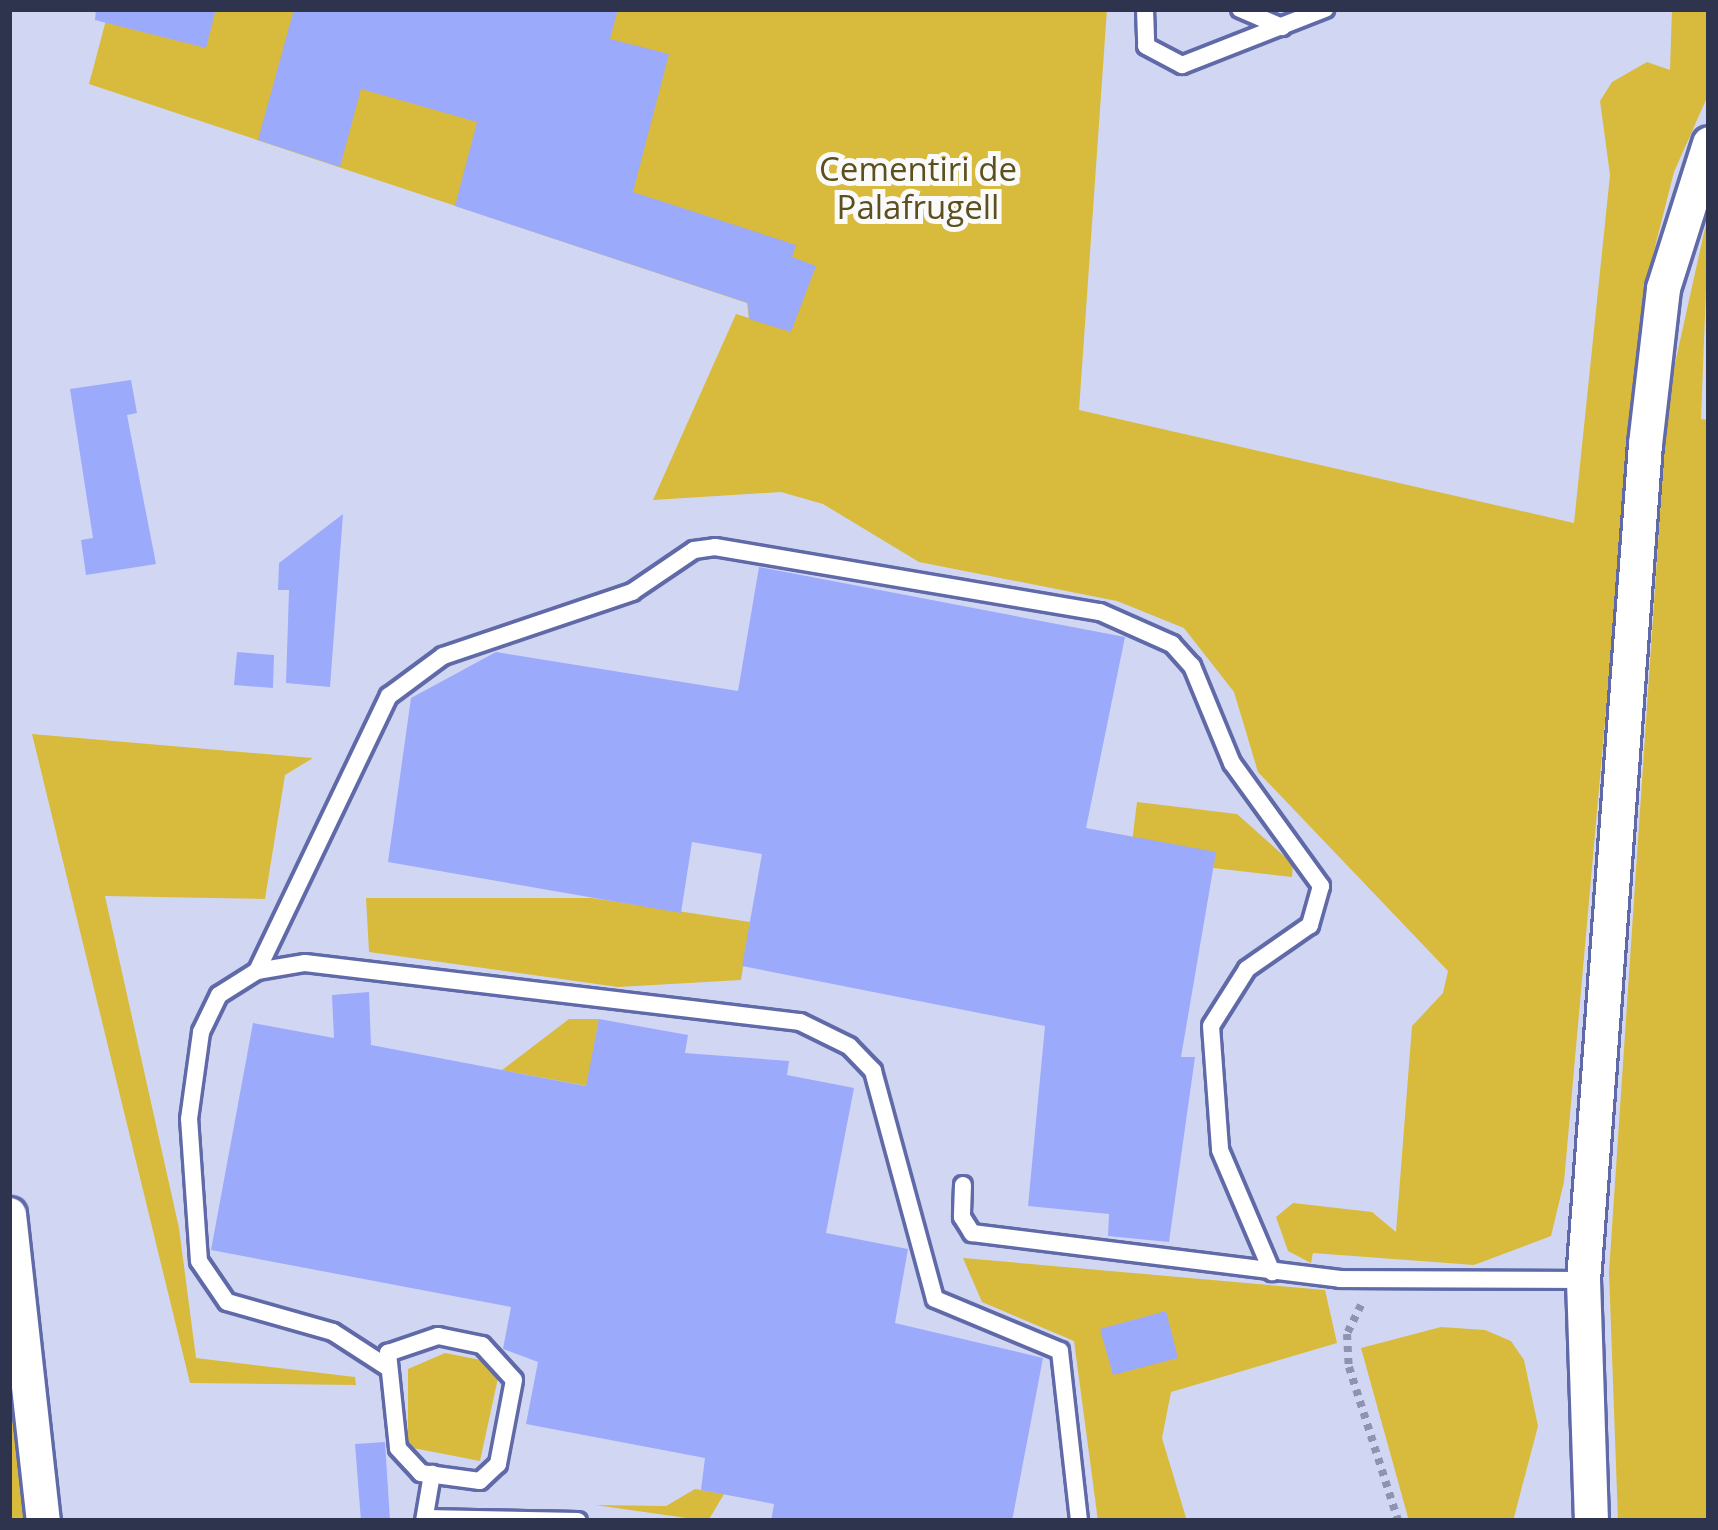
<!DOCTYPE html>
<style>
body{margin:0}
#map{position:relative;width:1718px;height:1530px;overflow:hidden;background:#d1d7f3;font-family:"Open Sans",sans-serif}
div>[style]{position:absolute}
.green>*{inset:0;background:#d8ba3c}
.building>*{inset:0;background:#9caafb}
.path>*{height:8px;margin-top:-4px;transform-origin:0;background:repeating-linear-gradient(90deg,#8e94af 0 6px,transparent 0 12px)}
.roads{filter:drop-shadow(3px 0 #606aa8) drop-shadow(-3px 0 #606aa8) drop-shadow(0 3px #606aa8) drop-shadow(0 -3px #606aa8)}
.service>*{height:16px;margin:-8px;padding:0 8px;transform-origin:8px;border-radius:8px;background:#fff}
.minor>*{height:33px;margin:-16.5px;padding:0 16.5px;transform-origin:16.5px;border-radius:16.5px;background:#fff}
span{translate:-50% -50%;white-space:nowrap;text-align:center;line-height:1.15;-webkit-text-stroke:10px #fafafa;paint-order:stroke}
.park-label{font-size:33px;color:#5c501e}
.frame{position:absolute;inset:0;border:12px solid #2e334e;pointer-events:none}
</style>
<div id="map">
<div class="green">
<i style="clip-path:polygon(109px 9px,1107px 9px,1079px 410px,1574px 523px,1610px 175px,1600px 101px,1612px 82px,1647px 62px,1670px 70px,1672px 9px,1709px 9px,1709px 93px,1674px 172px,1643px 294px,1564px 1182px,1551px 1236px,1474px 1265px,1313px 1253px,1311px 1263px,1288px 1251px,1276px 1217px,1293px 1203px,1372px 1212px,1396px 1232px,1412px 1026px,1443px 993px,1448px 971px,1258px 772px,1234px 692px,1184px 628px,1117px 601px,919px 562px,823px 504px,781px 492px,653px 500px,736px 314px,749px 318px,747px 303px,89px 84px)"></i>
<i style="clip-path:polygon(1709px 210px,1701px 419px,1709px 420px,1709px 1521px,1618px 1521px,1609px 1272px,1651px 647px,1668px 395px)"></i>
<i style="clip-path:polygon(32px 734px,313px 758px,285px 775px,265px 899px,105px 896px,179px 1228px,196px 1358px,355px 1377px,356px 1385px,190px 1383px)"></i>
<i style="clip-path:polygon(1137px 802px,1237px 814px,1293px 864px,1292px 877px,1213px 868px,1215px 852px,1132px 842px)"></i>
<i style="clip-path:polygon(366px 898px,592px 898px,750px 922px,741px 980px,618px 987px,369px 952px)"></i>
<i style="clip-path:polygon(569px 1019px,599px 1019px,587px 1086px,502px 1070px)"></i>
<i style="clip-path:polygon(963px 1258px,1325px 1290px,1337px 1343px,1171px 1392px,1162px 1438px,1187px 1521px,1098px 1521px,1074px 1341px,982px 1302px)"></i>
<i style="clip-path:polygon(1441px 1327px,1485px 1330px,1511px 1341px,1524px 1360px,1538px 1426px,1513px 1521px,1409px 1521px,1361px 1348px)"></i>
<i style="clip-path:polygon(9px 1349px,28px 1521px,9px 1521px)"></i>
<i style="clip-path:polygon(445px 1353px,481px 1360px,498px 1378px,480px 1461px,408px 1447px,408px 1369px)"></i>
<i style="clip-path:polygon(695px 1489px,724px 1494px,708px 1521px,595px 1505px,666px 1506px)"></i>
</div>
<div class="building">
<i style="clip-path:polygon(96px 9px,216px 9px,206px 48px,95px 20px)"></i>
<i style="clip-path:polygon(294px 9px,618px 9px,610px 39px,669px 54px,633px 192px,796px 245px,792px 257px,816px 266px,791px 332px,749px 319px,748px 303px,455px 206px,477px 122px,361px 89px,340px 167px,258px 140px)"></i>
<i style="clip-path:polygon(131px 380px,137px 413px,127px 415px,156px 564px,86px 575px,81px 540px,93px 538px,70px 389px)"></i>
<i style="clip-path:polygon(343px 514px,330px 687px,286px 683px,289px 590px,278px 590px,279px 563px)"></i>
<i style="clip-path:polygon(759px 567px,1125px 637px,1086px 828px,1216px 852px,1181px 1057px,1195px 1057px,1169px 1242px,1108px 1236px,1109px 1214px,1028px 1206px,1045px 1026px,742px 966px,762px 854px,692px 842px,681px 913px,388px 862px,411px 698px,496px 652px,738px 691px)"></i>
<i style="clip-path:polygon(237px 652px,274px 655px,273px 688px,234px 685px)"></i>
<i style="clip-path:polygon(369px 992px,371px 1045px,586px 1086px,599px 1019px,688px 1035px,685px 1053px,789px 1061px,787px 1075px,854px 1088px,826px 1233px,908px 1249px,895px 1323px,1043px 1358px,1012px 1521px,771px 1521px,774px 1504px,701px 1490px,705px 1458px,526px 1424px,538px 1362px,503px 1349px,511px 1307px,211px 1250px,253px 1023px,334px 1038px,332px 995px)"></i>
<i style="clip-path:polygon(1166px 1311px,1178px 1358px,1113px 1375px,1100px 1329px)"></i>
<i style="clip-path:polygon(385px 1442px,390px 1521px,361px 1521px,355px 1444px)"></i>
</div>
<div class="path">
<i style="left:1361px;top:1305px;width:32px;rotate:116deg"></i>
<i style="left:1347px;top:1334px;width:33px;rotate:87deg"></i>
<i style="left:1349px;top:1367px;width:162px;rotate:72.3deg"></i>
</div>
<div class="roads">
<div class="service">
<i style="left:1145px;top:9px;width:37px;rotate:88deg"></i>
<i style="left:1146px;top:46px;width:41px;rotate:27.8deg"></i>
<i style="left:1182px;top:65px;width:154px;rotate:-21.4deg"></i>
<i style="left:1240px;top:9px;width:46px;rotate:23.2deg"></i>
<i style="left:257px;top:971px;width:305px;rotate:-64.4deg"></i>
<i style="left:389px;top:696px;width:67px;rotate:-36.5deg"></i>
<i style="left:443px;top:656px;width:200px;rotate:-18.7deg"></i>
<i style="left:632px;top:592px;width:75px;rotate:-34.1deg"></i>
<i style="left:694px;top:550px;width:21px;rotate:-8deg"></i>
<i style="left:715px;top:547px;width:390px;rotate:9.6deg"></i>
<i style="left:1100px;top:612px;width:79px;rotate:24deg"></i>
<i style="left:1172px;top:644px;width:30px;rotate:48deg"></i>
<i style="left:1192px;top:666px;width:105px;rotate:67.6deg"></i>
<i style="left:1232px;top:763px;width:152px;rotate:54.1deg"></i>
<i style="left:1321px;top:886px;width:41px;rotate:105.8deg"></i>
<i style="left:1310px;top:925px;width:77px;rotate:145.1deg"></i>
<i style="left:1247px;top:969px;width:67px;rotate:122.3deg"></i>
<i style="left:1211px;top:1026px;width:124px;rotate:85.8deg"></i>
<i style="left:1220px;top:1150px;width:133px;rotate:66.9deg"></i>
<i style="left:963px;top:1185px;width:32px;rotate:92deg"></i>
<i style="left:962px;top:1217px;width:19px;rotate:58deg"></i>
<i style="left:972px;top:1233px;width:371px;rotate:7.1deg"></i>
<i style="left:1340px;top:1279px;width:243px;rotate:0.2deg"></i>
<i style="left:438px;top:1336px;width:45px;rotate:11.6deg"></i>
<i style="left:482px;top:1345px;width:47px;rotate:47.6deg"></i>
<i style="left:514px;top:1380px;width:86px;rotate:100.8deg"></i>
<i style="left:498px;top:1464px;width:25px;rotate:137deg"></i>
<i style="left:480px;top:1481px;width:60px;rotate:-172.3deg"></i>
<i style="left:421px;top:1473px;width:34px;rotate:-133deg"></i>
<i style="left:398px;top:1448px;width:96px;rotate:-96deg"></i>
<i style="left:388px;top:1353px;width:53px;rotate:-18.8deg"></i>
<i style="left:387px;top:1367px;width:64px;rotate:-147.1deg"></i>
<i style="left:333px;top:1332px;width:110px;rotate:-164.2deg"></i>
<i style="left:227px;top:1302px;width:50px;rotate:-124.3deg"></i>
<i style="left:199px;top:1261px;width:142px;rotate:-94deg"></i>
<i style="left:189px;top:1119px;width:88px;rotate:-82.1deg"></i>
<i style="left:201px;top:1032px;width:41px;rotate:-64.1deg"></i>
<i style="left:219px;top:995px;width:45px;rotate:-32.3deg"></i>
<i style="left:257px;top:971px;width:49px;rotate:-9.5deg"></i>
<i style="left:305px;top:963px;width:499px;rotate:6.8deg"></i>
<i style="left:800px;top:1022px;width:55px;rotate:26.1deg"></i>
<i style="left:849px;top:1046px;width:35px;rotate:46deg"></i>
<i style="left:873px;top:1071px;width:236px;rotate:74.8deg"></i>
<i style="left:935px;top:1299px;width:135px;rotate:22.6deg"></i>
<i style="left:1060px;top:1351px;width:171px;rotate:83.6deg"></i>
<i style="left:425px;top:1518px;width:153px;rotate:1.1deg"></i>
<i style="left:424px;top:1521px;width:48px;rotate:-80.3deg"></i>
</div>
<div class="minor">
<i style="left:9px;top:1214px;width:309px;rotate:83.7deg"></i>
<i style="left:1591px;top:1521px;width:241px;rotate:-91.9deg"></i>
<i style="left:1583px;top:1280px;width:838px;rotate:-85.76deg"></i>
<i style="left:1645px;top:444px;width:157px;rotate:-83.4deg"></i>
<i style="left:1663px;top:288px;width:152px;rotate:-72.4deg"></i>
</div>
</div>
<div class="park-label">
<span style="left:918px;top:188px">Cementiri de<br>Palafrugell</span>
</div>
<div class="frame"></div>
</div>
